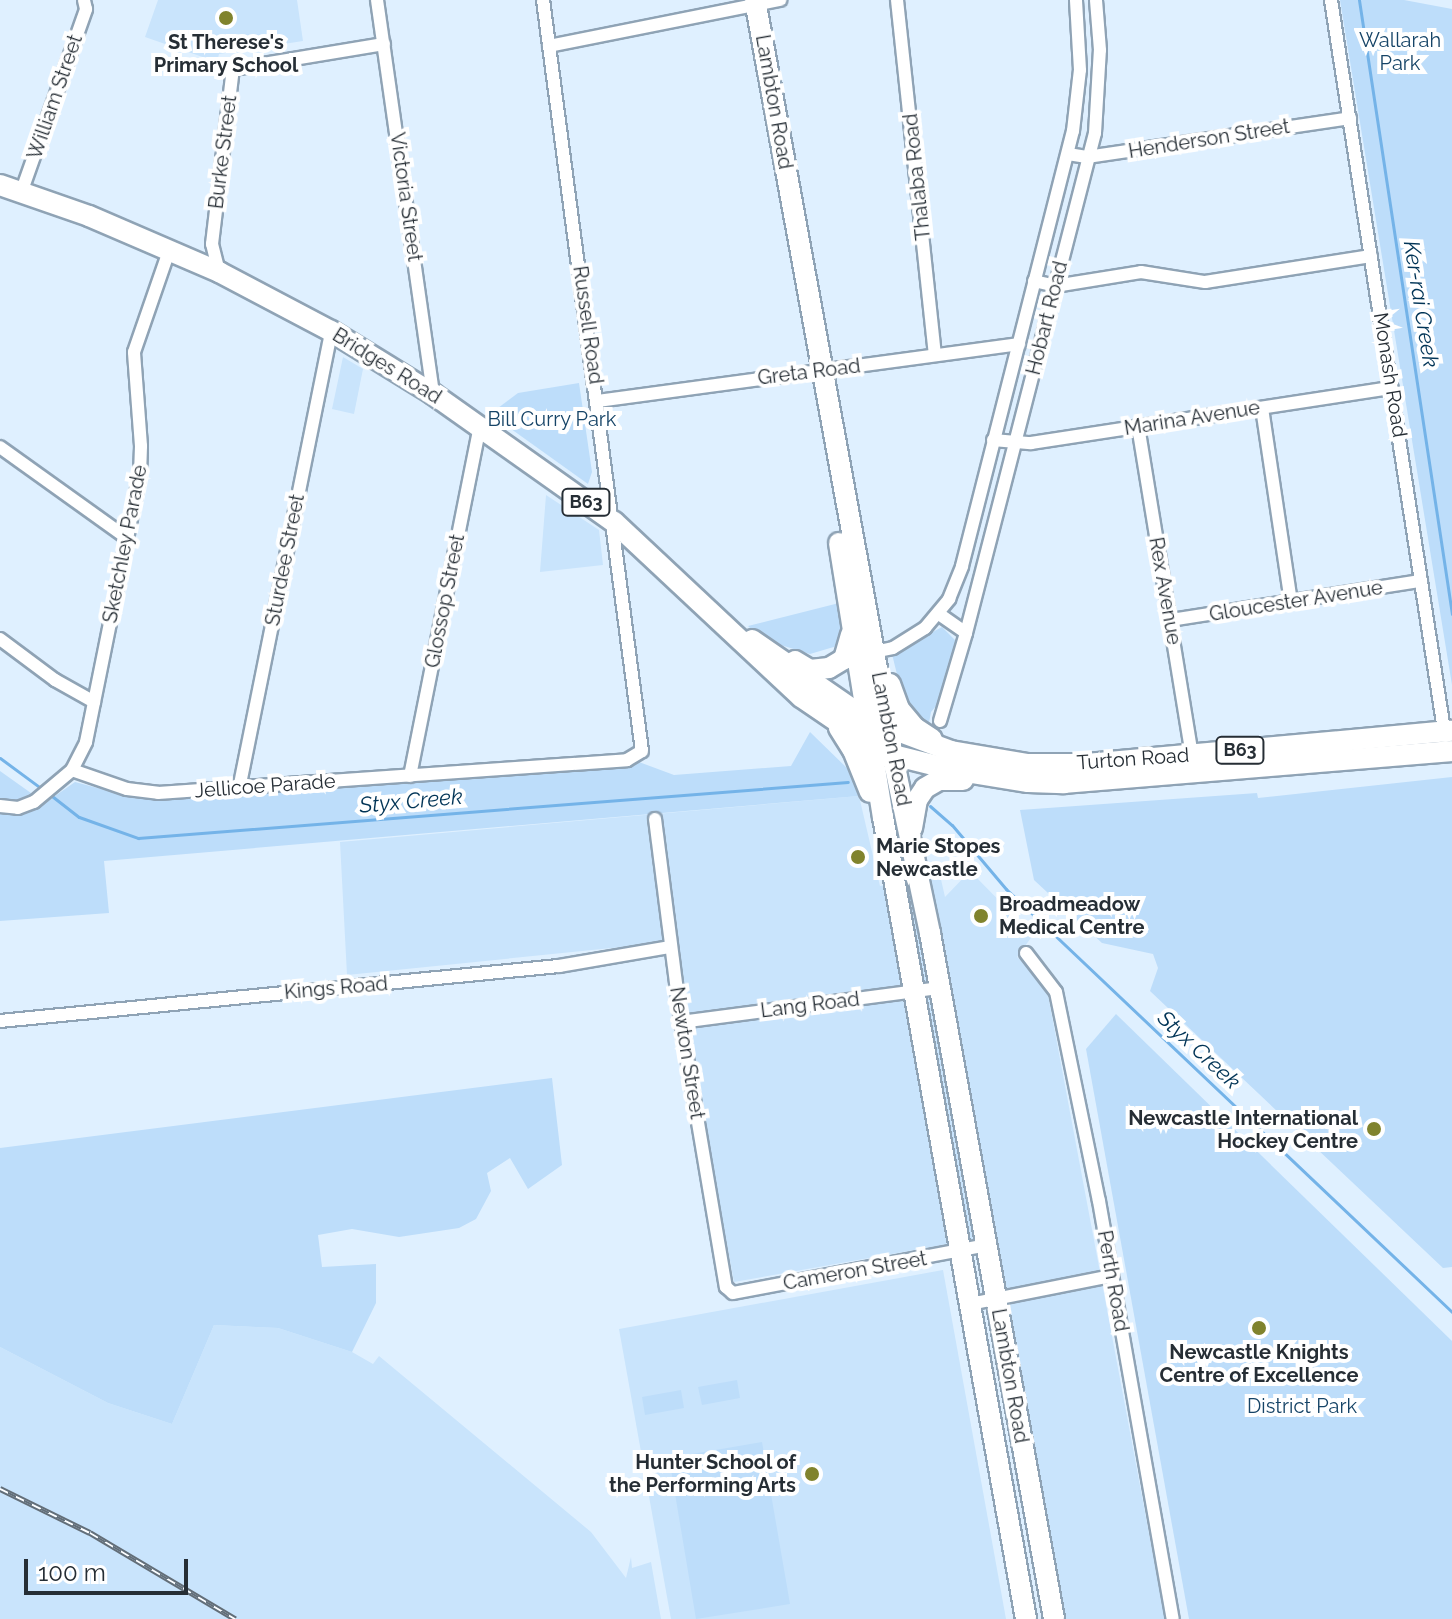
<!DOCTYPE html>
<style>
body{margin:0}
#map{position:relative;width:1452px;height:1619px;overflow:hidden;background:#dff0ff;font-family:Raleway,sans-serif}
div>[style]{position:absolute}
.built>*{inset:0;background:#c9e4fc}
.green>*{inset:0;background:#bdddfa}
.stream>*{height:3px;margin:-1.5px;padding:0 1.5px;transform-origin:1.5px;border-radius:1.5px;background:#74b3e8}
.roads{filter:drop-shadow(2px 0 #8fa3b5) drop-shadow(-2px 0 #8fa3b5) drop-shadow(0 2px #8fa3b5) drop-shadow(0 -2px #8fa3b5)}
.street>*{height:12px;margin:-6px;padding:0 6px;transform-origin:6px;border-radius:6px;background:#fff}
.primary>*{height:20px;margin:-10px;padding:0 10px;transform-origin:10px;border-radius:10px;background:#fff}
.rail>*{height:6px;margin-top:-3px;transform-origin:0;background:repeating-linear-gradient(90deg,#fff 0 9px,#636e78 0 18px);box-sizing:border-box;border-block:2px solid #636e78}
.dots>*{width:22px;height:22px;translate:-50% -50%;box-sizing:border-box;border:4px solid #fff;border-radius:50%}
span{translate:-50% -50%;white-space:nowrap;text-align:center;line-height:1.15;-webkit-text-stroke:8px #fff;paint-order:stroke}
.shield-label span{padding:2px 6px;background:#fff;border:2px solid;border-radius:6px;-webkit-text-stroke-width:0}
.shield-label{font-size:18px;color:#262e35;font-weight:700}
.park-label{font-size:20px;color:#164467}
.poi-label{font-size:20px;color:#262e35;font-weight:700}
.left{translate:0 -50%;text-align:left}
.right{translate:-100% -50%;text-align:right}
.street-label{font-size:20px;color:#262e35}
.water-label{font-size:22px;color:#013456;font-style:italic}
.scale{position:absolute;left:24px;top:1559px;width:164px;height:36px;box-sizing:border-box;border:4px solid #262e35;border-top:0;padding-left:10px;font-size:24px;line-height:28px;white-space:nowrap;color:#262e35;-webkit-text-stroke:6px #fff;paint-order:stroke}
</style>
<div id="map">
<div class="built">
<i style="clip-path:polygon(158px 0,297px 0,303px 41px,219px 54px,217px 62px,145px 37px)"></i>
<i style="clip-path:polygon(343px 357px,363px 369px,354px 414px,332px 409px)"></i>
<i style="clip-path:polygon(546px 495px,599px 530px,603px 565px,540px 572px)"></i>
<i style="clip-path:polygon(859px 796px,880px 886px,940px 875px,945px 897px,970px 871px,1033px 935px,1017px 957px,1046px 984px,1165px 1619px,1062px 1619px,993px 1236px,734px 1282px,671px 942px,347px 975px,340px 842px)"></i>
<i style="clip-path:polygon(943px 1270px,1006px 1619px,671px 1619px,619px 1329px)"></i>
<i style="clip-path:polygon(214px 1325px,278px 1328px,352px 1352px,373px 1364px,379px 1356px,591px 1532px,626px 1578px,631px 1557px,632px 1568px,651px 1562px,661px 1619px,0 1619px,0 1347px,108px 1403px,172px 1424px)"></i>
</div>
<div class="green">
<i style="clip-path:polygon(1340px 0,1404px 0,1452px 9px,1452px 685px)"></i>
<i style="clip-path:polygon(579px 383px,592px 472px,588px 484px,490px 414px,518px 393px)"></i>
<i style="clip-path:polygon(843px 602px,848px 618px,837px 646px,810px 654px,761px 639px,748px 626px)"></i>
<i style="clip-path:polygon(942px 627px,956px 641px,942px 699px,931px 712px,928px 728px,904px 703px,892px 654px)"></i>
<i style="clip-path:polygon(810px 732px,849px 770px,859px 796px,104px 861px,109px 913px,0 921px,0 771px,45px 803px,75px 782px,139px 799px,639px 762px,674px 775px,791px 766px)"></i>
<i style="clip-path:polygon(1452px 777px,1452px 1267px,1443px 1268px,1150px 991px,1158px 968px,1153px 954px,1102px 943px,1034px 880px,1020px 810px,1257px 793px,1258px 798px)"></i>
<i style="clip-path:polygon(1116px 1014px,1452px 1341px,1452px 1619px,1189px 1619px,1086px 1049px)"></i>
<i style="clip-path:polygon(552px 1078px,562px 1165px,528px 1189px,510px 1158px,487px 1173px,491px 1191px,476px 1219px,459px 1228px,399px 1237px,352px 1229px,318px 1235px,322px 1267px,376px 1264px,376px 1303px,352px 1352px,278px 1328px,214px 1325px,172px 1424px,108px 1403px,0 1347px,0 1148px)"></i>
<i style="clip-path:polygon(737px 1380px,740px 1398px,702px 1405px,698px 1387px)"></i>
<i style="clip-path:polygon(681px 1390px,684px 1408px,645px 1415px,642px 1397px)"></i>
<i style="clip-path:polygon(762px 1442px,790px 1604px,696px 1619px,669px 1458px)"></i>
</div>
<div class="stream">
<i style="left:1359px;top:0;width:621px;rotate:81.39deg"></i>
<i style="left:0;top:758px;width:52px;rotate:36.4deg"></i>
<i style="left:48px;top:793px;width:39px;rotate:38deg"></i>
<i style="left:79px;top:817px;width:63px;rotate:19.6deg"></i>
<i style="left:138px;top:838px;width:712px;rotate:-4.51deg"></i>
<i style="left:930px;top:806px;width:29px;rotate:41deg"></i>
<i style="left:952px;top:825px;width:84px;rotate:49.8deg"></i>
<i style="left:1006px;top:889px;width:615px;rotate:43.48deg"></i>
</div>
<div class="roads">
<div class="street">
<i style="left:377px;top:0;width:398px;rotate:81.9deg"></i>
<i style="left:897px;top:0;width:357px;rotate:83.9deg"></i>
<i style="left:1331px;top:0;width:745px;rotate:81.2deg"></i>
<i style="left:549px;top:46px;width:236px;rotate:-11.3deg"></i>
<i style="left:1068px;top:154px;width:19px;rotate:9deg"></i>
<i style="left:1087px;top:157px;width:266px;rotate:-8.4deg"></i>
<i style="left:21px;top:193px;width:195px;rotate:-70.5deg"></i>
<i style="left:86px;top:9px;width:9px;rotate:-103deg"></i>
<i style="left:219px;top:272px;width:29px;rotate:-104deg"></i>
<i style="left:212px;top:244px;width:176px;rotate:-83.2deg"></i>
<i style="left:233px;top:69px;width:153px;rotate:-9.4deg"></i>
<i style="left:1034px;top:281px;width:22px;rotate:13deg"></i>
<i style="left:1055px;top:286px;width:87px;rotate:-9.2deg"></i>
<i style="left:1141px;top:272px;width:65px;rotate:8.9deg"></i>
<i style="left:1205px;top:282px;width:168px;rotate:-8.9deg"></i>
<i style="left:598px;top:401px;width:425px;rotate:-7.7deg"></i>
<i style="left:1262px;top:408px;width:196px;rotate:81.5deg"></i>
<i style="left:1138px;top:426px;width:333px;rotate:80.7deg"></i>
<i style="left:993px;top:440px;width:38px;rotate:5deg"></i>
<i style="left:1031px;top:443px;width:365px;rotate:-8.7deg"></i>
<i style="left:0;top:447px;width:156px;rotate:35.6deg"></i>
<i style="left:939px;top:614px;width:33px;rotate:35deg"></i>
<i style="left:1171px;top:620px;width:253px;rotate:-8.9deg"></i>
<i style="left:0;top:639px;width:69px;rotate:36.7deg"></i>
<i style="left:55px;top:680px;width:45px;rotate:29.4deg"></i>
<i style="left:874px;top:652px;width:19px;rotate:-12deg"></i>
<i style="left:893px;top:648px;width:38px;rotate:-32deg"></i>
<i style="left:925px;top:628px;width:38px;rotate:-50deg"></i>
<i style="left:949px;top:599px;width:35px;rotate:-68deg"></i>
<i style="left:962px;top:566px;width:449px;rotate:-75.7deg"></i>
<i style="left:1073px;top:131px;width:61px;rotate:-83.5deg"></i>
<i style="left:1080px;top:70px;width:70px;rotate:-93.3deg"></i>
<i style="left:940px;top:721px;width:92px;rotate:-73.5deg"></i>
<i style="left:966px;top:633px;width:516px;rotate:-75.53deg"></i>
<i style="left:1095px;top:133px;width:83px;rotate:-86.6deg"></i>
<i style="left:1100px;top:50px;width:50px;rotate:-94.6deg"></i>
<i style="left:72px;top:770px;width:58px;rotate:19.1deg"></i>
<i style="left:127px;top:789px;width:31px;rotate:7deg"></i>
<i style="left:158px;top:793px;width:470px;rotate:-4deg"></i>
<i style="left:627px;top:760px;width:17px;rotate:-31deg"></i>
<i style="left:642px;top:751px;width:757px;rotate:-97.51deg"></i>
<i style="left:410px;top:776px;width:357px;rotate:-78.7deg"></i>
<i style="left:239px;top:789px;width:467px;rotate:-78.6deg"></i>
<i style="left:0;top:806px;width:18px;rotate:6deg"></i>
<i style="left:18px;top:808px;width:17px;rotate:-21deg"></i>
<i style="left:34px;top:802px;width:50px;rotate:-40.1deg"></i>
<i style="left:72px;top:770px;width:31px;rotate:-63deg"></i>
<i style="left:86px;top:742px;width:272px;rotate:-78.6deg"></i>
<i style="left:140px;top:475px;width:29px;rotate:-88deg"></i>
<i style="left:141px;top:446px;width:94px;rotate:-94.3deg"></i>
<i style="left:134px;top:352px;width:107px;rotate:-70.9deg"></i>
<i style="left:655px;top:819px;width:205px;rotate:82.7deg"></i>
<i style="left:681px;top:1022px;width:269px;rotate:80.4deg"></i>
<i style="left:726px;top:1287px;width:9px;rotate:41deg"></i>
<i style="left:733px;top:1293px;width:258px;rotate:-10.7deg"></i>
<i style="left:1026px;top:953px;width:49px;rotate:52.4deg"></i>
<i style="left:1056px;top:992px;width:213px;rotate:78.4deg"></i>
<i style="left:1099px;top:1201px;width:424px;rotate:80deg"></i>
<i style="left:0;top:1021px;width:562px;rotate:-5.62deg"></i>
<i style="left:559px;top:966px;width:113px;rotate:-9.7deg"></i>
<i style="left:681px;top:1022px;width:261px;rotate:-7.5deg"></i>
<i style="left:970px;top:1304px;width:145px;rotate:-11.2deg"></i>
</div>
<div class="primary">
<i style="left:755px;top:0;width:780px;rotate:79.66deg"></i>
<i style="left:895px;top:767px;width:170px;rotate:78.1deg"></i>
<i style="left:930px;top:933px;width:697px;rotate:79.75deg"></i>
<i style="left:0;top:185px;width:94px;rotate:19.2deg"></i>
<i style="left:89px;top:216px;width:142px;rotate:23.3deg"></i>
<i style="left:219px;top:272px;width:127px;rotate:27.8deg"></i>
<i style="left:331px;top:331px;width:120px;rotate:31.7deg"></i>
<i style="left:433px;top:394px;width:222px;rotate:35.3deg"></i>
<i style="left:614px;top:522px;width:256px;rotate:43.1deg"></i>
<i style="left:801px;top:697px;width:87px;rotate:34.2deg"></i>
<i style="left:873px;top:746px;width:22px;rotate:24deg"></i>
<i style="left:893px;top:755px;width:62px;rotate:14deg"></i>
<i style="left:953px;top:770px;width:76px;rotate:9.1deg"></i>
<i style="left:1028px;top:782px;width:36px;rotate:2deg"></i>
<i style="left:1064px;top:783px;width:389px;rotate:-4.7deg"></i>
<i style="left:839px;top:543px;width:278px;rotate:80.9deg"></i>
<i style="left:883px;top:817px;width:815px;rotate:79.89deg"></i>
<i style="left:752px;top:640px;width:141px;rotate:34.6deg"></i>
<i style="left:868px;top:720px;width:89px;rotate:20.5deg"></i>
<i style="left:951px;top:751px;width:78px;rotate:9.6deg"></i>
<i style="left:1028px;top:764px;width:59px"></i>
<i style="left:1087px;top:764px;width:366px;rotate:-5.2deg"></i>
<i style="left:795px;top:661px;width:17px;rotate:31deg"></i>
<i style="left:810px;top:670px;width:19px;rotate:-6deg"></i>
<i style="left:829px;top:668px;width:17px;rotate:-31deg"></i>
<i style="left:844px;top:659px;width:25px;rotate:-74deg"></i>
<i style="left:890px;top:684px;width:27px;rotate:70deg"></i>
<i style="left:899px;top:709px;width:25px;rotate:50deg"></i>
<i style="left:915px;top:728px;width:20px;rotate:33deg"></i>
<i style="left:839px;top:728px;width:26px;rotate:58deg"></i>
<i style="left:853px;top:750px;width:45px;rotate:68deg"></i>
<i style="left:912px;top:828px;width:28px;rotate:-80deg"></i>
<i style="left:917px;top:800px;width:14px;rotate:-56deg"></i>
<i style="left:925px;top:788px;width:16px;rotate:-30deg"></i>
<i style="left:939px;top:780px;width:24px"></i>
</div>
</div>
<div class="rail">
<i style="left:0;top:1489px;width:100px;rotate:26.1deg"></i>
<i style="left:90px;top:1533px;width:169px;rotate:30.7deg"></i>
</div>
<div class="dots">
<i style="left:226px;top:18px;background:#80832d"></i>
<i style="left:858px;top:857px;background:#80832d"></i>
<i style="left:981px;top:916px;background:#80832d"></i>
<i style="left:1374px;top:1129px;background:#80832d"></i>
<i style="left:1259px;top:1328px;background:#80832d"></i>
<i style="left:812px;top:1474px;background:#80832d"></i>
</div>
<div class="shield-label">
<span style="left:586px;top:502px">B63</span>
<span style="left:1240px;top:750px">B63</span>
</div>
<div class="park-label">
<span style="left:1400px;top:52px">Wallarah<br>Park</span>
<span style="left:552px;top:419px">Bill Curry Park</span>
<span style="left:1302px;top:1406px">District Park</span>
</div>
<div class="poi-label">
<span style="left:226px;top:54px">St Therese's<br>Primary School</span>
<span class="left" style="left:876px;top:858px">Marie Stopes<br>Newcastle</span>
<span class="left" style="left:999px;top:916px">Broadmeadow<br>Medical Centre</span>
<span class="right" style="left:1358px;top:1130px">Newcastle International<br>Hockey Centre</span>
<span style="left:1259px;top:1364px">Newcastle Knights<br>Centre of Excellence</span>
<span class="right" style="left:796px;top:1474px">Hunter School of<br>the Performing Arts</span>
</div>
<div class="street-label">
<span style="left:55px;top:97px;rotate:-71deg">William Street</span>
<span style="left:774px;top:102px;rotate:80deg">Lambton Road</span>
<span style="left:1209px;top:139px;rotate:-9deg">Henderson Street</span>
<span style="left:223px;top:152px;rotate:-83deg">Burke Street</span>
<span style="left:917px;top:177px;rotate:-96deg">Thalaba Road</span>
<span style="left:406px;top:197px;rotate:82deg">Victoria Street</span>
<span style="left:1047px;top:318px;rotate:-76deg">Hobart Road</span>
<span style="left:588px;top:325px;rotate:82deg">Russell Road</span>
<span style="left:387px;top:366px;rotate:32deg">Bridges Road</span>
<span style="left:809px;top:372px;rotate:-7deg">Greta Road</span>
<span style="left:1390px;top:375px;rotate:81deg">Monash Road</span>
<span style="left:1192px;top:418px;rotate:-9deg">Marina Avenue</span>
<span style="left:125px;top:544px;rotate:-79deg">Sketchley Parade</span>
<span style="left:285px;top:560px;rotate:-79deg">Sturdee Street</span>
<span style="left:1165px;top:591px;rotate:80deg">Rex Avenue</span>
<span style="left:445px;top:601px;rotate:-79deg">Glossop Street</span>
<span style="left:1296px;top:601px;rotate:-9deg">Gloucester Avenue</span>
<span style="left:891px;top:739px;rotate:79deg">Lambton Road</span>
<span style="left:1133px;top:759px;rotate:-4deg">Turton Road</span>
<span style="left:265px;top:786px;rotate:-4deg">Jellicoe Parade</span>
<span style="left:336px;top:988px;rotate:-5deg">Kings Road</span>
<span style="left:810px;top:1005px;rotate:-7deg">Lang Road</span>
<span style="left:687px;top:1053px;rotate:81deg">Newton Street</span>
<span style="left:855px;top:1271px;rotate:-10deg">Cameron Street</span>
<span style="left:1113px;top:1281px;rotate:80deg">Perth Road</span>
<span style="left:1010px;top:1376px;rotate:80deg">Lambton Road</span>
</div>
<div class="water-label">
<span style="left:1421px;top:304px;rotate:81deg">Ker-rai Creek</span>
<span style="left:411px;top:801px;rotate:-5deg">Styx Creek</span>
<span style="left:1199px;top:1050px;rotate:43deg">Styx Creek</span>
</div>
<div class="scale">100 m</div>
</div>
